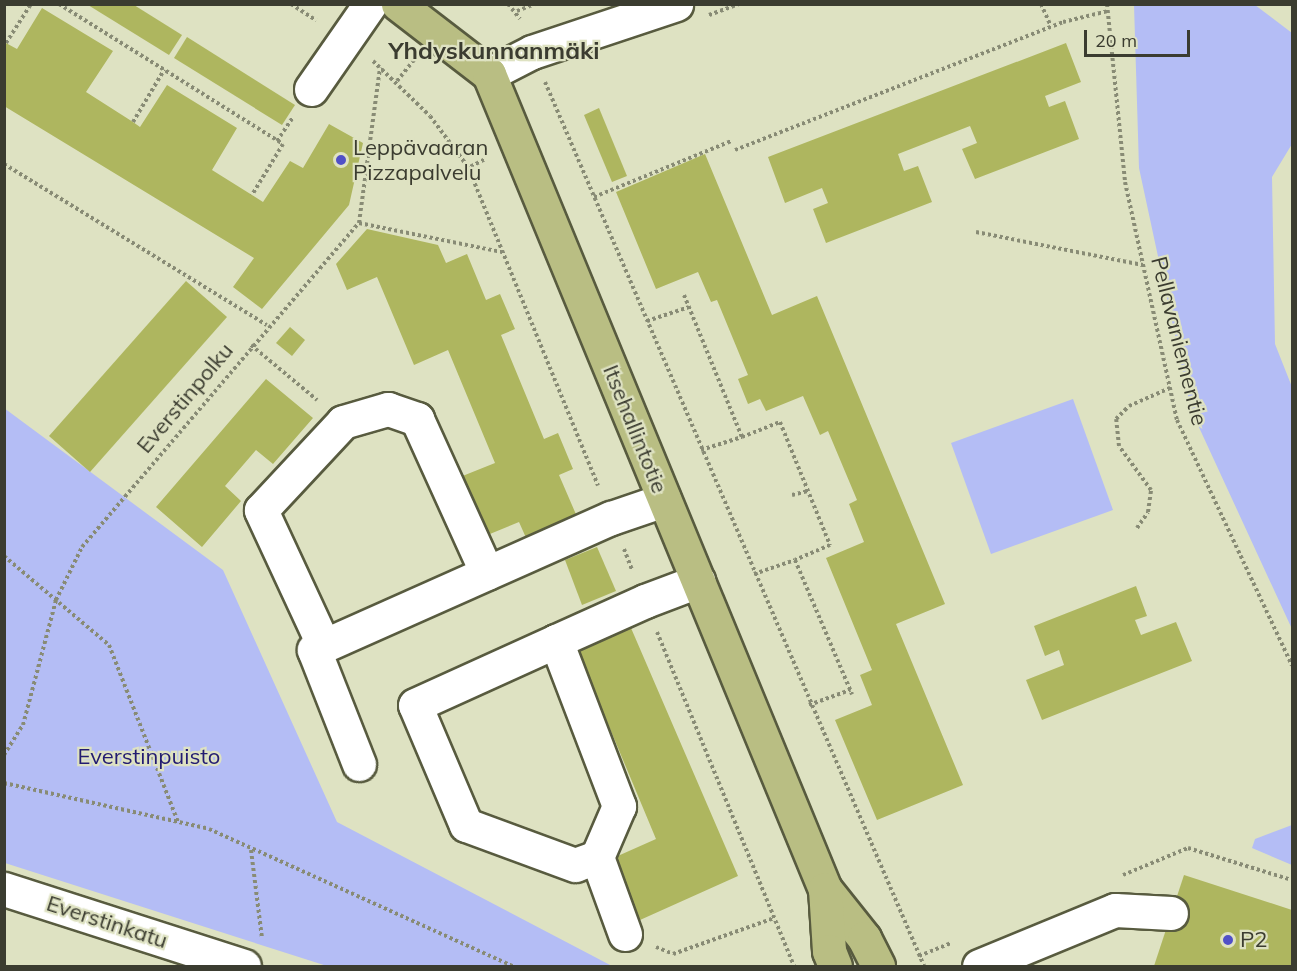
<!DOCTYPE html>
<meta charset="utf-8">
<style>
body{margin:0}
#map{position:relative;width:1297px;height:971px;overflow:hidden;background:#dee2c2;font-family:Mulish,sans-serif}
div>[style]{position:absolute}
.green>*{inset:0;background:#b4bdf5}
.building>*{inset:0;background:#aeb65f}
.path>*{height:4px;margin-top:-2px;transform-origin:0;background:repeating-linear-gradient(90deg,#888b75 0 3px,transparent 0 6px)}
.roads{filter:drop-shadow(2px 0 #585b3f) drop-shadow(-2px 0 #585b3f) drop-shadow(0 2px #585b3f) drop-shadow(0 -2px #585b3f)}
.minor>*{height:33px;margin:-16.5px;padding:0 16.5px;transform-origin:16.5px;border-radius:16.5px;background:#fff}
.major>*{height:33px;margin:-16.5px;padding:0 16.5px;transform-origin:16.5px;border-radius:16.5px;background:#b9be83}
.dots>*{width:16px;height:16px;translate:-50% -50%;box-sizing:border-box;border:3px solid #dee2c2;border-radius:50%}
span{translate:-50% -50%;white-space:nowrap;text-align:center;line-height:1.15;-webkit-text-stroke:4.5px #dee2c2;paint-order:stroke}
.poi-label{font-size:22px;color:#3b3c30}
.left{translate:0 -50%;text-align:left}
.street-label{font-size:22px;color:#3b3c30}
.park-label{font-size:22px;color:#221b71}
.neighbourhood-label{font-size:24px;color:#3b3c30;font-weight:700}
.frame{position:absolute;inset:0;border:6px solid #3b3c30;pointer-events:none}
.scale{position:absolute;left:1084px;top:30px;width:106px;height:27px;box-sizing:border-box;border:3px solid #3b3c30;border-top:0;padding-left:8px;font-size:18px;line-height:21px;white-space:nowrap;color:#3b3c30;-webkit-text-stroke:4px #dee2c2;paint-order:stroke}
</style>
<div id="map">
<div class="green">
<i style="clip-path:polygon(1134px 5px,1255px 5px,1292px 33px,1292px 144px,1272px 177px,1275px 344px,1292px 387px,1292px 629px,1191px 410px,1139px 168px)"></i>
<i style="clip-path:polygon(1073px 399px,1113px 510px,991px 554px,951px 443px)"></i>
<i style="clip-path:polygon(4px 408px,223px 570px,337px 822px,612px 966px,327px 966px,5px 863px)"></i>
<i style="clip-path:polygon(1292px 825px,1292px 865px,1252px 848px,1255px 839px)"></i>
</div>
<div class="building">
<i style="clip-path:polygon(88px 5px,134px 5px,182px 35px,169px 55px)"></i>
<i style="clip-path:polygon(42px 8px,113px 51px,86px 92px,133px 122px,140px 127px,167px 85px,237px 128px,212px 170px,263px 202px,290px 161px,303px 168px,329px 124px,363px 143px,349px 205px,262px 309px,233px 287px,254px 258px,4px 106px,4px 42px,17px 49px)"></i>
<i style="clip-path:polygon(187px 37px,295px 105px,282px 125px,174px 58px)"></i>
<i style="clip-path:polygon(1066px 43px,1081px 82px,1045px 96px,1049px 107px,1065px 101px,1079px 139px,975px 179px,962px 149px,977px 143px,970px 126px,898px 154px,904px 171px,918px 166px,932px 202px,826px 243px,813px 209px,828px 203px,822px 188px,785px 203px,768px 157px)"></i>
<i style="clip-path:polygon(599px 108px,627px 176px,612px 182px,584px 115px)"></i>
<i style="clip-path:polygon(705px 154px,772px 315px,817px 296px,945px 604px,896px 624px,963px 785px,877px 820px,835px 720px,872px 705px,860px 675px,872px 670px,826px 558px,864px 542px,849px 504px,857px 500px,828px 431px,820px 435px,803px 396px,766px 411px,760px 399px,748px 404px,738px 379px,748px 375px,717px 300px,711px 302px,698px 272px,656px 289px,616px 192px)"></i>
<i style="clip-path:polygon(367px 229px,438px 245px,446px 263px,467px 254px,486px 300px,500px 294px,515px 329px,501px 335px,544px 439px,558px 433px,573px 469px,559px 475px,578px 519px,527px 540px,519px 522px,485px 536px,460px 477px,495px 463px,448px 350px,414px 365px,377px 277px,347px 290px,336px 264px)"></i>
<i style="clip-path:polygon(186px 281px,227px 317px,90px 472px,49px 436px)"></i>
<i style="clip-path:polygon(290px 327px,305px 340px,292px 356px,276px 343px)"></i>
<i style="clip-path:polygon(266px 379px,313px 418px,273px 464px,256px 450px,225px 486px,241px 501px,202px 547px,156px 507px)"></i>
<i style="clip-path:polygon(597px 547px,616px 591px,582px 605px,565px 560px)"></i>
<i style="clip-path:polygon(1136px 586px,1147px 616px,1135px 620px,1141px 635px,1176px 622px,1192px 661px,1042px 720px,1026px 680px,1064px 665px,1059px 650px,1045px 656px,1034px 626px)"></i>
<i style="clip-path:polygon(631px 628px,738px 876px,640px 920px,611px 859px,656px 839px,578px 652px)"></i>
<i style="clip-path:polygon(1184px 875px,1292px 910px,1292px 966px,1154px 966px)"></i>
</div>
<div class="path">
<i style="left:59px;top:4px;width:264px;rotate:32deg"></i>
<i style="left:283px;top:144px;width:60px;rotate:121.3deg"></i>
<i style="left:291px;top:4px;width:30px;rotate:33deg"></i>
<i style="left:508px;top:4px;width:19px;rotate:51deg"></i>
<i style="left:1041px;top:4px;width:24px;rotate:66deg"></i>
<i style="left:1107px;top:4px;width:179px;rotate:84.2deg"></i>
<i style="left:1125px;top:182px;width:244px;rotate:77.7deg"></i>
<i style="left:1177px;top:420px;width:271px;rotate:64.9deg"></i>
<i style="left:517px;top:11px;width:19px;rotate:-21deg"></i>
<i style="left:709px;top:15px;width:33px;rotate:-20deg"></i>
<i style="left:6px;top:43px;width:46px;rotate:-57.3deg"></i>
<i style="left:373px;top:61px;width:79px;rotate:44deg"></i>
<i style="left:430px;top:116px;width:64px;rotate:53.3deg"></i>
<i style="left:468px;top:167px;width:344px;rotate:67.8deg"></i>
<i style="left:397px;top:81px;width:27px;rotate:-51deg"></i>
<i style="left:545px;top:82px;width:962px;rotate:66.79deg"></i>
<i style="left:133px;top:122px;width:61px;rotate:-59.2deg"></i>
<i style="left:277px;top:141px;width:29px;rotate:-56deg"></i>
<i style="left:735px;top:150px;width:352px;rotate:-21.3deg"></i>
<i style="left:1063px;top:22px;width:46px;rotate:-13.7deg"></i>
<i style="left:4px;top:164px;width:308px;rotate:31.5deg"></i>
<i style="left:460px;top:172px;width:29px;rotate:-27deg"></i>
<i style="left:594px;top:197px;width:148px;rotate:-22.2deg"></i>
<i style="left:359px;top:223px;width:146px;rotate:11.5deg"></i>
<i style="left:976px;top:232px;width:170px;rotate:11.2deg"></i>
<i style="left:684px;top:295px;width:153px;rotate:67.8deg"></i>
<i style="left:742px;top:437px;width:41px;rotate:-21.5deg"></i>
<i style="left:780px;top:422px;width:133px;rotate:67.9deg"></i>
<i style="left:830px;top:545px;width:38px;rotate:157deg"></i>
<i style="left:795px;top:560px;width:146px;rotate:67deg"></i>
<i style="left:647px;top:321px;width:44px;rotate:-18.4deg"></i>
<i style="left:251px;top:345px;width:86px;rotate:39.8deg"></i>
<i style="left:701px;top:450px;width:43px;rotate:-17.6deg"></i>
<i style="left:792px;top:495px;width:16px;rotate:-14deg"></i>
<i style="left:1137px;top:528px;width:19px;rotate:-55deg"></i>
<i style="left:1148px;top:512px;width:22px;rotate:-82deg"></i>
<i style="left:1151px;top:490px;width:54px;rotate:-126deg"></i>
<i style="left:1119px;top:446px;width:27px;rotate:-96deg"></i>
<i style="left:1116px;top:419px;width:18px;rotate:-45deg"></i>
<i style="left:1129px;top:406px;width:45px;rotate:-23.7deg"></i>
<i style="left:624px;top:549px;width:22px;rotate:69deg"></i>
<i style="left:4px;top:556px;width:138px;rotate:40.3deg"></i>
<i style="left:109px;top:645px;width:190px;rotate:68.7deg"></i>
<i style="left:754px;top:574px;width:43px;rotate:-18.9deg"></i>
<i style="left:657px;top:632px;width:361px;rotate:67.7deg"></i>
<i style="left:809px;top:705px;width:44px;rotate:-20.1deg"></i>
<i style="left:4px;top:755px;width:36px;rotate:-58deg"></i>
<i style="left:23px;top:725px;width:129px;rotate:-75.2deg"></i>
<i style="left:56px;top:600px;width:59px;rotate:-63.9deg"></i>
<i style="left:82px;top:547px;width:426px;rotate:-49.5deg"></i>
<i style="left:359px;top:223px;width:157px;rotate:-82.3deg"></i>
<i style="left:4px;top:783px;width:210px;rotate:12.6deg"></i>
<i style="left:209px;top:829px;width:333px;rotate:24.3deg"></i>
<i style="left:251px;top:850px;width:89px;rotate:82.9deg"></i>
<i style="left:1123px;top:875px;width:70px;rotate:-22.6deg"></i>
<i style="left:1188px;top:848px;width:109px;rotate:17.1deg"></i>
<i style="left:656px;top:947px;width:18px;rotate:22deg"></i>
<i style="left:673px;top:954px;width:107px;rotate:-19.6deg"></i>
<i style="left:919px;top:956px;width:35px;rotate:-22deg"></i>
</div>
<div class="roads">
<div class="minor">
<i style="left:489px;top:74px;width:48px;rotate:-27.1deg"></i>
<i style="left:532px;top:52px;width:152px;rotate:-18.4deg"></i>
<i style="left:311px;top:89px;width:103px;rotate:-55.2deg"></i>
<i style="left:556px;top:641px;width:177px;rotate:69.1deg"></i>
<i style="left:619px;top:806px;width:56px;rotate:113.3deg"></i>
<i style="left:597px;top:857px;width:23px;rotate:160deg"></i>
<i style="left:575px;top:865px;width:116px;rotate:-159.8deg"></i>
<i style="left:466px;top:825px;width:130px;rotate:-113deg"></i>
<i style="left:415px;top:705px;width:155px;rotate:-24.4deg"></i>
<i style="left:556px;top:641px;width:98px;rotate:-24.2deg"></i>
<i style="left:645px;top:601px;width:57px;rotate:-20.7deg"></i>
<i style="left:324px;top:646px;width:150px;rotate:-114.9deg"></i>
<i style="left:261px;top:510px;width:120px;rotate:-47deg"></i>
<i style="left:343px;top:422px;width:47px;rotate:-16.1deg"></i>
<i style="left:388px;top:409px;width:31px;rotate:19deg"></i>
<i style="left:417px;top:419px;width:169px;rotate:65.6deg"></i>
<i style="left:359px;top:764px;width:123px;rotate:-111.5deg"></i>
<i style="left:314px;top:650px;width:325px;rotate:-24deg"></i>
<i style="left:611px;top:518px;width:56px;rotate:-18.8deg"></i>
<i style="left:597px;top:857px;width:82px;rotate:70deg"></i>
<i style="left:4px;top:889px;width:252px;rotate:17.8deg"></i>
<i style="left:979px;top:966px;width:147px;rotate:-22.4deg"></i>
<i style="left:1115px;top:910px;width:56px;rotate:3.1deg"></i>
</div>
<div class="major">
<i style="left:398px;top:4px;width:115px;rotate:37.6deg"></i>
<i style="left:489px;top:74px;width:882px;rotate:67.6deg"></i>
<i style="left:825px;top:889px;width:63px;rotate:51.5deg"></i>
<i style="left:864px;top:938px;width:31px;rotate:63deg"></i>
<i style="left:825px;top:889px;width:62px;rotate:86.3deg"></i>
<i style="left:829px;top:951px;width:16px;rotate:68deg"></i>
</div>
</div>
<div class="dots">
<i style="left:341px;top:160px;background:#5050c7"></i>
<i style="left:1228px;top:940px;background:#5050c7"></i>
</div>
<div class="poi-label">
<span class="left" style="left:353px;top:160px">Leppävaaran<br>Pizzapalvelu</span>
<span class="left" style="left:1240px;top:940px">P2</span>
</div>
<div class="street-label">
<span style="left:1179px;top:341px;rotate:76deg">Pellavaniementie</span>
<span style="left:185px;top:398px;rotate:-50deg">Everstinpolku</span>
<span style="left:635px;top:429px;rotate:68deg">Itsehallintotie</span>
<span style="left:107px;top:922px;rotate:18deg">Everstinkatu</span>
</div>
<div class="park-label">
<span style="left:149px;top:757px">Everstinpuisto</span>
</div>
<div class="neighbourhood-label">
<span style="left:494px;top:51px">Yhdyskunnanmäki</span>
</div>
<div class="frame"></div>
<div class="scale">20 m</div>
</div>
